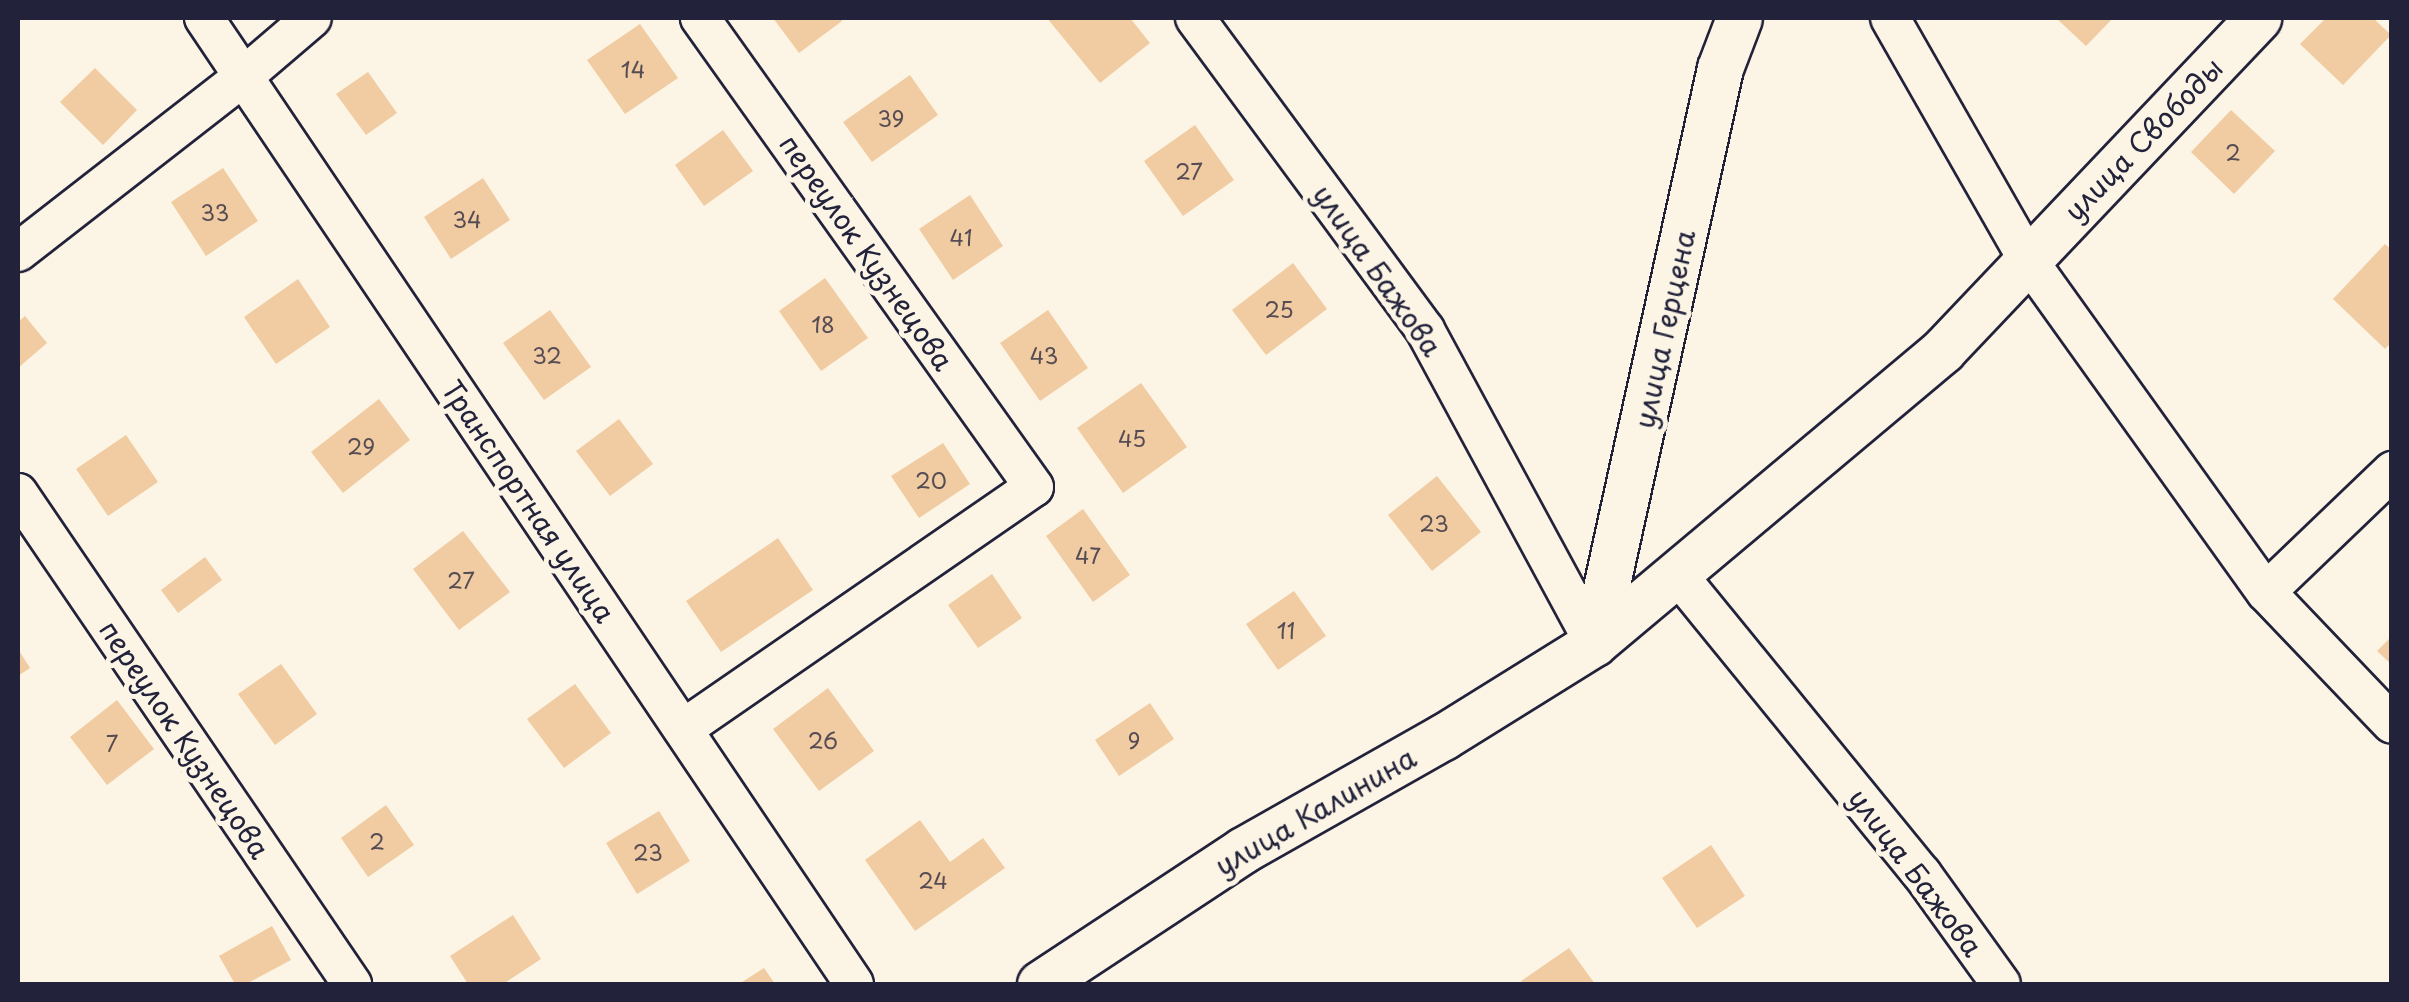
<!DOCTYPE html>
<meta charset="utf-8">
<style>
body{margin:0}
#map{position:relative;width:2409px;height:1002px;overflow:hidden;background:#fcf5e5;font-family:"Playpen Sans",sans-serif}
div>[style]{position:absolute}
.building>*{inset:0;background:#f1cba1}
.roads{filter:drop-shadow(2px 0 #22223b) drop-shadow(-2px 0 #22223b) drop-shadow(0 2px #22223b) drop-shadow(0 -2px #22223b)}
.minor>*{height:38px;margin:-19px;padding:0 19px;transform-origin:19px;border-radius:19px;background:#fcf5e5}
.tertiary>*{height:45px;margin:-22.5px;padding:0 22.5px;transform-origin:22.5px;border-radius:22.5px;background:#fcf5e5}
span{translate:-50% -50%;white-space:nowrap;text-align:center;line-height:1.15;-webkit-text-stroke:10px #fcf5e5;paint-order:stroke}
.number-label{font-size:22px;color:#564c54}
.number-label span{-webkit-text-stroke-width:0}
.street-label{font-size:28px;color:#22223b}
.frame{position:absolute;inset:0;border:20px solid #22223b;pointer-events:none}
</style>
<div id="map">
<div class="building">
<i style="clip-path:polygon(773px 18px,839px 18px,842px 21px,799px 53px)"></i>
<i style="clip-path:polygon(1047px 18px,1130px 18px,1150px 43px,1100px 83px)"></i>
<i style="clip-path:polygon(2056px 18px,2113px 18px,2086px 46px)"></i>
<i style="clip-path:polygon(2326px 18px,2373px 18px,2391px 35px,2343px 85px,2300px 44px)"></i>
<i style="clip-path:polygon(640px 24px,678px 78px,625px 114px,587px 60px)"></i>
<i style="clip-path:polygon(95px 68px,137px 110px,103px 145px,60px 102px)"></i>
<i style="clip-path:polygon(368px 72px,397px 113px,366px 135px,336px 94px)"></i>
<i style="clip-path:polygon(910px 75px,938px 115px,872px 162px,843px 122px)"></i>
<i style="clip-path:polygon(2231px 110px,2275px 151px,2234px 194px,2191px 152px)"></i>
<i style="clip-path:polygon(1195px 125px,1234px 180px,1183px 216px,1144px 161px)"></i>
<i style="clip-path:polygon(723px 130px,753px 171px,704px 206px,675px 165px)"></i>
<i style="clip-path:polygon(223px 168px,258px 221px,206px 256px,171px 202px)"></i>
<i style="clip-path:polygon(483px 178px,510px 220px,451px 259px,424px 217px)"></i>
<i style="clip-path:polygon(970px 195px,1003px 246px,953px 280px,919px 229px)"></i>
<i style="clip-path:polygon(2385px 244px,2392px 250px,2392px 342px,2385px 349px,2333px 299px)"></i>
<i style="clip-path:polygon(1293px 263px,1327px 309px,1266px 355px,1232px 310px)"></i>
<i style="clip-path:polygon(825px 278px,868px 338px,821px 371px,779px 311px)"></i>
<i style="clip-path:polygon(298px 279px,330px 327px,276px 364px,244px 317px)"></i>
<i style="clip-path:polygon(550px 310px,591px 367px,544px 400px,503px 343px)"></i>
<i style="clip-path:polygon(1048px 310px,1088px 368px,1040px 401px,1000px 343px)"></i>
<i style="clip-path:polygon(25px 316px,47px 343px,18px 368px,18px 322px)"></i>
<i style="clip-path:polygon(1141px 383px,1187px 447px,1123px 493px,1077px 428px)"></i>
<i style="clip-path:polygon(379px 399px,410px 440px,343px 493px,311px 452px)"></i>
<i style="clip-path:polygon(619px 419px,653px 464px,610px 496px,576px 451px)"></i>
<i style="clip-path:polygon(126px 435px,158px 482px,108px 516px,76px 469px)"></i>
<i style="clip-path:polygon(943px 443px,970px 484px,919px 518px,891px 476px)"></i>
<i style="clip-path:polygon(1437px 476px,1481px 532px,1432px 571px,1388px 515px)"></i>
<i style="clip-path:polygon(1083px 509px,1130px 575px,1093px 602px,1046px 536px)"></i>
<i style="clip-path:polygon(463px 531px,510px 592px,459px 630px,413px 569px)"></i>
<i style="clip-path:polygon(778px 538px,813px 590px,721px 652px,686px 601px)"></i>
<i style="clip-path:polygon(205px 557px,222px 580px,178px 613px,161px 590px)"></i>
<i style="clip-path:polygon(992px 574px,1022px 618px,978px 648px,948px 605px)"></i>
<i style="clip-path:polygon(1294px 591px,1326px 636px,1278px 670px,1246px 624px)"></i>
<i style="clip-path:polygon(2392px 636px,2392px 665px,2377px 651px)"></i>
<i style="clip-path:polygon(18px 649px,30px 668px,18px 676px)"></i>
<i style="clip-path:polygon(281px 664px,317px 714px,275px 745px,238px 694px)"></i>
<i style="clip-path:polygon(575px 684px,611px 733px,564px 768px,527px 719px)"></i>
<i style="clip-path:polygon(828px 688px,874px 751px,819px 791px,773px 729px)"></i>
<i style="clip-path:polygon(117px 700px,154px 749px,107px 785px,70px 737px)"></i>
<i style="clip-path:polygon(1150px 703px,1174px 739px,1119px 776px,1095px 740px)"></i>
<i style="clip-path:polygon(386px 805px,414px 845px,368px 877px,341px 838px)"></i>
<i style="clip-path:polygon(659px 811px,690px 861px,637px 894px,606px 843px)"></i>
<i style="clip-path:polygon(920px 820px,950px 862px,983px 838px,1005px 868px,915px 931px,865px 860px)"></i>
<i style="clip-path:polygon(1711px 845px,1745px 896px,1697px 928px,1662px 878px)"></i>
<i style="clip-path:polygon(513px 915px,541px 959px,503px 984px,468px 984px,450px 956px)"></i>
<i style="clip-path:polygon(272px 926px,291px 960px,246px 984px,235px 984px,219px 956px)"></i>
<i style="clip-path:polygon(1569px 948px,1595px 984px,1523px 984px,1521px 981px)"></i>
<i style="clip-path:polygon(764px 968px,775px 984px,739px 984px)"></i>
</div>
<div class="roads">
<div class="minor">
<i style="left:204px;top:18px;width:1164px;rotate:56.06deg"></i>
<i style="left:1195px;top:18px;width:388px;rotate:53.6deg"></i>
<i style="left:1425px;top:330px;width:356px;rotate:61.6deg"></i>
<i style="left:1890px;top:18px;width:279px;rotate:60.3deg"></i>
<i style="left:2028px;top:260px;width:408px;rotate:54.4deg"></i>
<i style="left:2266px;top:592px;width:182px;rotate:46.3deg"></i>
<i style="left:18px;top:252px;width:286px;rotate:-37.9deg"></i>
<i style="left:244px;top:76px;width:89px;rotate:-40.5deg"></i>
<i style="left:18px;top:493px;width:594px;rotate:55.77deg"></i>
<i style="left:1677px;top:574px;width:387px;rotate:50.8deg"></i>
<i style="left:1922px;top:874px;width:135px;rotate:54.3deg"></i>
<i style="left:2266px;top:592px;width:175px;rotate:-43.8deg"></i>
<i style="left:683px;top:729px;width:426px;rotate:-34.6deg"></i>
<i style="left:1034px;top:487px;width:576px;rotate:-125.46deg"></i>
</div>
<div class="tertiary">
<i style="left:1594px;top:643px;width:589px;rotate:-77.64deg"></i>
<i style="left:1720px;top:68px;width:53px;rotate:-69.2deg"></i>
<i style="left:1040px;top:984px;width:243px;rotate:-33.4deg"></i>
<i style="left:1243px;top:850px;width:230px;rotate:-29.5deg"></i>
<i style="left:1443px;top:737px;width:178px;rotate:-31.9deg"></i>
<i style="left:1594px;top:643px;width:456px;rotate:-40deg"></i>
<i style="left:1943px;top:350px;width:458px;rotate:-46.5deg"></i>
</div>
</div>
<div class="number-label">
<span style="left:633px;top:69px">14</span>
<span style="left:891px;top:118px">39</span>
<span style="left:2233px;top:152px">2</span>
<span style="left:1189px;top:171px">27</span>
<span style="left:215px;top:212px">33</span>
<span style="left:467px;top:219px">34</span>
<span style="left:961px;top:237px">41</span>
<span style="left:1279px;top:309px">25</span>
<span style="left:823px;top:324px">18</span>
<span style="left:547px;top:355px">32</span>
<span style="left:1044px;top:355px">43</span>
<span style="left:1132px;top:438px">45</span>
<span style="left:361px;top:446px">29</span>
<span style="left:931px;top:480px">20</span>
<span style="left:1434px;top:523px">23</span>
<span style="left:1088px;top:555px">47</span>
<span style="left:461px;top:580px">27</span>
<span style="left:1286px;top:630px">11</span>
<span style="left:823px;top:740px">26</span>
<span style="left:1134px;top:740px">9</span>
<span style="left:112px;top:743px">7</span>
<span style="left:377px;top:841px">2</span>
<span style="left:648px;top:852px">23</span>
<span style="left:933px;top:880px">24</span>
</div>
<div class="street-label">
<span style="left:2143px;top:139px;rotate:-46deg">улица Свободы</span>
<span style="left:867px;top:252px;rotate:55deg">переулок Кузнецова</span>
<span style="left:1378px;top:270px;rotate:55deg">улица Бажова</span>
<span style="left:1664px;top:329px;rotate:-78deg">улица Герцена</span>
<span style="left:529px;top:501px;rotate:56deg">Транспортная улица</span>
<span style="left:185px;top:739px;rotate:56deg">переулок Кузнецова</span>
<span style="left:1315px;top:811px;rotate:-30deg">улица Калинина</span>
<span style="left:1916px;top:872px;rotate:53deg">улица Бажова</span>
</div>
<div class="frame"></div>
</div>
